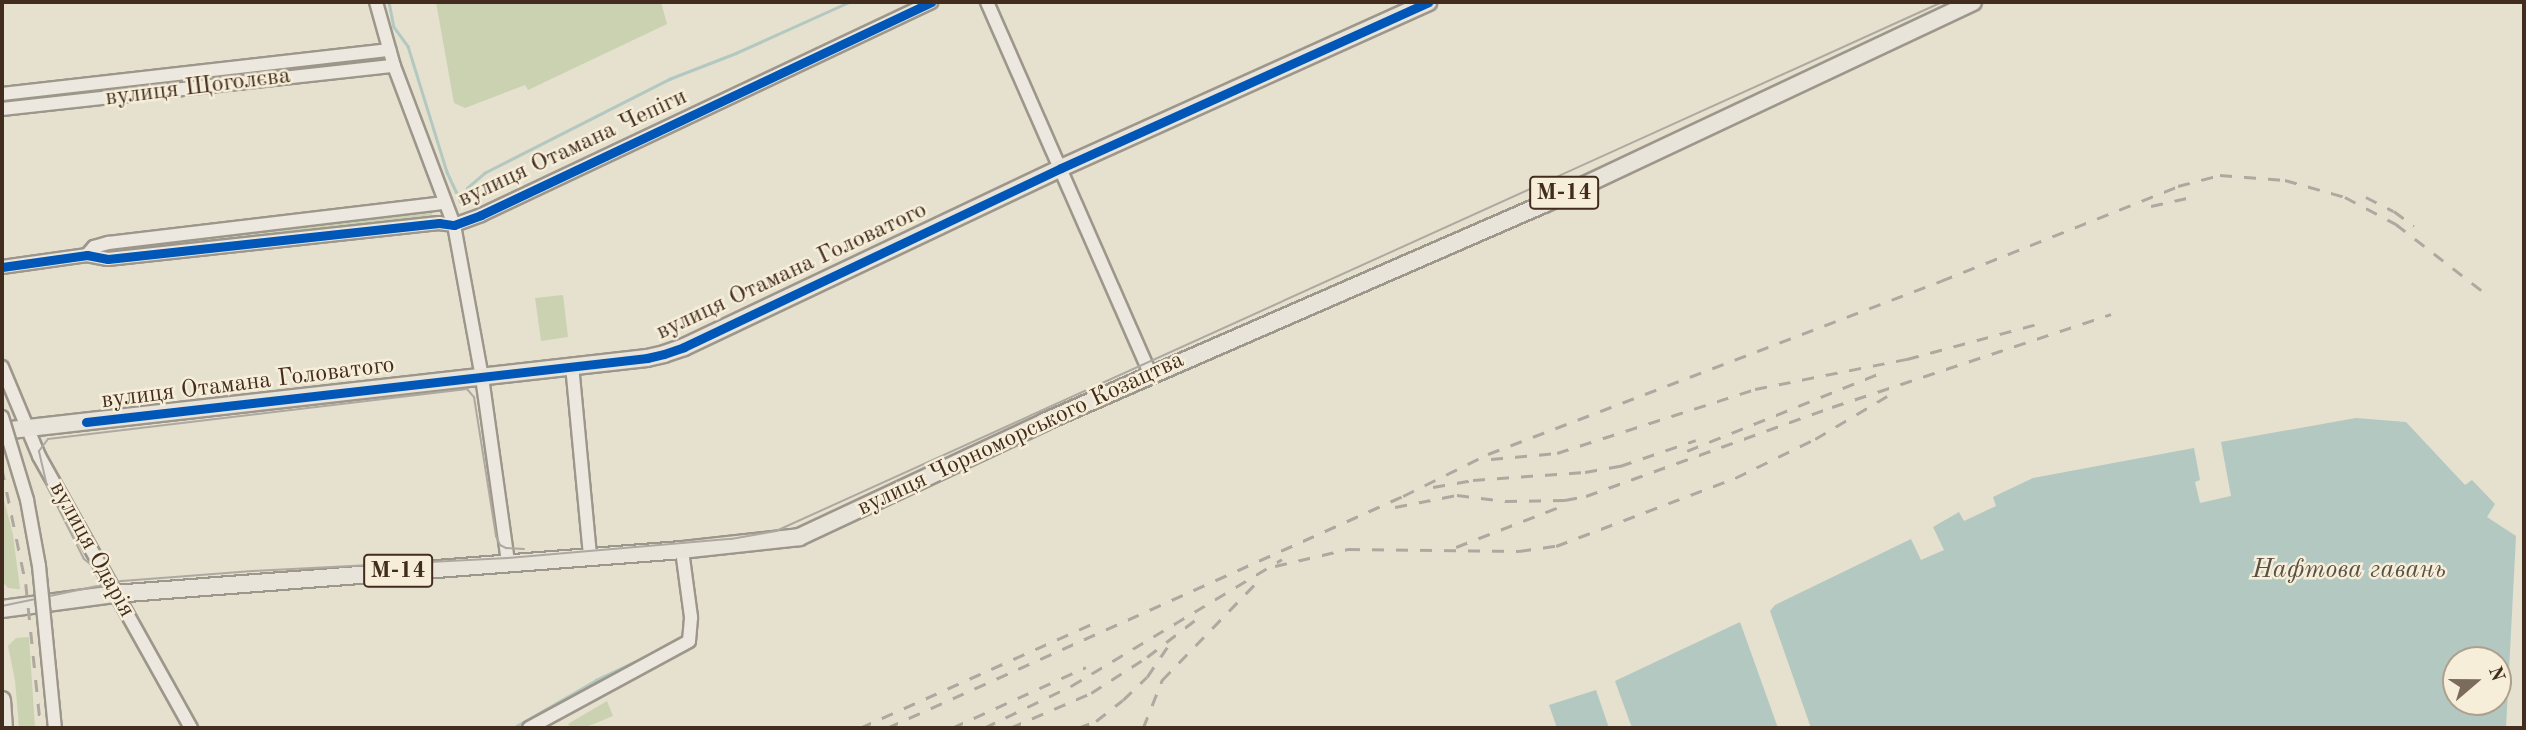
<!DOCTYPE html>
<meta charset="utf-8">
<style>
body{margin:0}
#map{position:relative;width:2526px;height:730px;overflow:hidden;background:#e6e0ce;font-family:"Old Standard TT",serif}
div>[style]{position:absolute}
.green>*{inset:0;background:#cad2b1}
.water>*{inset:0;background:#b2c8c1}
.stream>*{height:2.5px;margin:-1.25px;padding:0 1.25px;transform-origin:1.25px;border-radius:1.25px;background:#b2c8c1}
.roads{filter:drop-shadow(2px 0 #9d968b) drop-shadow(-2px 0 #9d968b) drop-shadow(0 2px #9d968b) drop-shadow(0 -2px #9d968b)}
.minor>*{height:12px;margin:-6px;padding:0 6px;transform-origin:6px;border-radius:6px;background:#ece8df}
.major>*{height:16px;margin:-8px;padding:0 8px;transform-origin:8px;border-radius:8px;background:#e9e4da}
.tram>*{height:2px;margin:-1px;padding:0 1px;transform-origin:1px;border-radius:1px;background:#aea9a0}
.rail>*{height:2.5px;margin-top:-1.25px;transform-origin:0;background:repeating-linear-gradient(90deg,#aea9a0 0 12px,transparent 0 24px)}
.bridges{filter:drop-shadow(2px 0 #9d968b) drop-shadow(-2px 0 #9d968b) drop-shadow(0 2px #9d968b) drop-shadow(0 -2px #9d968b)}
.minor-bridge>*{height:12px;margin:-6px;padding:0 6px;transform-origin:6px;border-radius:6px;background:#ece8df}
.cycleway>*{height:9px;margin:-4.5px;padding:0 4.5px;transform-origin:4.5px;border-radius:4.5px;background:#0057b8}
span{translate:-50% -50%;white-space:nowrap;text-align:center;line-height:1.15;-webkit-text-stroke:5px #f6eed9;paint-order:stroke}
.shield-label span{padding:2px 5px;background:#f6eed9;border:2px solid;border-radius:5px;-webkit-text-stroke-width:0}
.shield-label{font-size:23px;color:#412c1e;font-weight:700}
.street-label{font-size:24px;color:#412c1e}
.water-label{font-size:26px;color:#585045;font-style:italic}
.frame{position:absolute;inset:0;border:4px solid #412c1e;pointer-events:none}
.north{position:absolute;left:2442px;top:646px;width:70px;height:70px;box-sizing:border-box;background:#f6eed9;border:2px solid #aea08e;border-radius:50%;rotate:70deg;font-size:19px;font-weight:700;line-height:28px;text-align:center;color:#412c1e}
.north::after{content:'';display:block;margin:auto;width:24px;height:32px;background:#7b6b5c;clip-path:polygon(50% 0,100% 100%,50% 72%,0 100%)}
</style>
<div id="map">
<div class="green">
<i style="clip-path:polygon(436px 2px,661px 2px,667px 24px,528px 90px,525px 85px,465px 108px,454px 103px)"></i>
<i style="clip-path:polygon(377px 57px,380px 61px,2px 107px,2px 99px)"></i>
<i style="clip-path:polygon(431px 208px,432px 217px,429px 218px,103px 254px,103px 248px)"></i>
<i style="clip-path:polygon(563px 295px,568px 337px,541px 341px,535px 298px)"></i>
<i style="clip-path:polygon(2px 492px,13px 535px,20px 589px,17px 589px,8px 588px,2px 581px)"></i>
<i style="clip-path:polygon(29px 637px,35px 728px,19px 728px,15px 680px,8px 646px,16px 638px)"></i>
<i style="clip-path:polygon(607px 701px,613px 716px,584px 728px,571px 728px,568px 724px)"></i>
</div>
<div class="water">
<i style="clip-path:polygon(evenodd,2356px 418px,2406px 422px,2465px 485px,2472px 480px,2495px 504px,2487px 517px,2516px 536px,2506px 728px,1811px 728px,1770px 611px,1775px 605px,1911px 539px,1921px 560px,1944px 550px,1933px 527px,1959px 512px,1964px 521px,1996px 506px,1993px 497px,2033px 478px,2194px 448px,2200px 480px,2195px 482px,2200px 503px,2231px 496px,2221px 442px,2356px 418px,2456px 660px,2498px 660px,2498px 702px,2456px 702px,2456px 660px)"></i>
<i style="clip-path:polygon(1740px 622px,1778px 728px,1632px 728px,1615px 681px)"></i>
<i style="clip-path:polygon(1596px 690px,1609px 728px,1557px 728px,1549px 705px)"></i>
</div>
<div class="stream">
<i style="left:389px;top:2px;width:25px;rotate:79deg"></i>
<i style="left:394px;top:27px;width:24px;rotate:54deg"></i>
<i style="left:408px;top:46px;width:132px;rotate:72.8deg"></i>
<i style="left:447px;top:172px;width:38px;rotate:65deg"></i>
<i style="left:463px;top:206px;width:18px;rotate:-77deg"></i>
<i style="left:467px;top:188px;width:23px;rotate:-41deg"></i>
<i style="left:484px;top:173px;width:208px;rotate:-26.9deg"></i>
<i style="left:669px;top:79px;width:72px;rotate:-21.2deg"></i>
<i style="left:736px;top:53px;width:124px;rotate:-24.3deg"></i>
<i style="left:513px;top:728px;width:96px;rotate:-30deg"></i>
<i style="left:596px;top:680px;width:80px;rotate:-25.3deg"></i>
</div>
<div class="roads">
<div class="minor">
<i style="left:376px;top:2px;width:66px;rotate:74.3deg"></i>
<i style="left:394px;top:66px;width:170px;rotate:69.3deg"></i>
<i style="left:454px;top:225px;width:155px;rotate:79.6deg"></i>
<i style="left:482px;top:377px;width:187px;rotate:82deg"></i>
<i style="left:987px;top:2px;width:407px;rotate:66.3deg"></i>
<i style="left:2px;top:94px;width:390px;rotate:-6.5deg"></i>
<i style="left:2px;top:109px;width:394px;rotate:-6.3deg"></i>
<i style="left:87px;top:255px;width:11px;rotate:-49deg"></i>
<i style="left:94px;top:247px;width:15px;rotate:-16deg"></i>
<i style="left:108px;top:243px;width:339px;rotate:-6.8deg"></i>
<i style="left:2px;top:267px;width:86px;rotate:-8deg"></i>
<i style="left:87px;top:255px;width:21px;rotate:11deg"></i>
<i style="left:108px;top:259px;width:333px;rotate:-6.2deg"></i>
<i style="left:439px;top:223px;width:15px;rotate:8deg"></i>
<i style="left:454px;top:225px;width:29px;rotate:-20deg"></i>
<i style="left:481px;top:215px;width:498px;rotate:-25.3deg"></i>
<i style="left:572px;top:365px;width:192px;rotate:84.6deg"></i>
<i style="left:2px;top:367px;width:96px;rotate:67.4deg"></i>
<i style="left:39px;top:456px;width:312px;rotate:60.8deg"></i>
<i style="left:529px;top:728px;width:182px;rotate:-28.5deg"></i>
<i style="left:689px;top:641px;width:24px;rotate:-85deg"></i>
<i style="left:691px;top:617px;width:68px;rotate:-97.7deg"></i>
</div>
<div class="major">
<i style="left:2px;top:431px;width:649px;rotate:-6.46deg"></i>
<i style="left:647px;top:358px;width:17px;rotate:-13deg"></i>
<i style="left:664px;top:354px;width:21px;rotate:-19deg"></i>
<i style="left:684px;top:347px;width:417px;rotate:-25.4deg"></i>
<i style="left:1061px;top:168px;width:403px;rotate:-24.3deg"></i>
<i style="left:2px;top:609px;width:113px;rotate:-7.6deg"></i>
<i style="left:114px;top:594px;width:570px;rotate:-4.43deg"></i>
<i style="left:682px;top:550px;width:118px;rotate:-6.3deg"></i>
<i style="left:799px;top:537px;width:271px;rotate:-25.1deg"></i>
<i style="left:1044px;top:422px;width:545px;rotate:-23.56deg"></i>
<i style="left:1544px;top:204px;width:474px;rotate:-25.2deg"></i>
<i style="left:2px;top:700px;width:28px;rotate:86deg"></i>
</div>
</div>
<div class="tram">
<i style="left:100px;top:572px;width:21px;rotate:-141deg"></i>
<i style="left:84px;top:559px;width:82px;rotate:-116.9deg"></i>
<i style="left:47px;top:486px;width:36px;rotate:-103deg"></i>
<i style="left:39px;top:451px;width:15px;rotate:-53deg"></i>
<i style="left:48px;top:439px;width:422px;rotate:-6.8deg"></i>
<i style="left:467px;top:389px;width:11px;rotate:49deg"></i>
<i style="left:474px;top:397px;width:141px;rotate:81deg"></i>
<i style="left:496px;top:536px;width:10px;rotate:66deg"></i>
<i style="left:500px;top:545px;width:7px;rotate:27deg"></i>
<i style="left:506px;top:548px;width:18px;rotate:3deg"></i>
<i style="left:2px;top:606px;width:123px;rotate:-11.8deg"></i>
<i style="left:122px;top:581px;width:131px;rotate:-4.4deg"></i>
<i style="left:253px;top:571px;width:255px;rotate:-2.9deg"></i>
<i style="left:508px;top:558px;width:224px;rotate:-4.9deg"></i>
<i style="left:731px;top:539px;width:46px;rotate:-10.1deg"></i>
<i style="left:776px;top:531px;width:1280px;rotate:-24.4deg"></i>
</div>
<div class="rail">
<i style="left:2366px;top:197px;width:31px;rotate:27deg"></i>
<i style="left:2394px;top:211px;width:25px;rotate:37deg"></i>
<i style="left:2151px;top:206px;width:46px;rotate:-12.5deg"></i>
<i style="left:1687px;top:451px;width:214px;rotate:-22deg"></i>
<i style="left:1491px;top:459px;width:66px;rotate:-5.2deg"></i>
<i style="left:1557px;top:453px;width:208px;rotate:-17.9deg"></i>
<i style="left:1755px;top:389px;width:155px;rotate:-11.2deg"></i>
<i style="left:1907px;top:359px;width:135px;rotate:-15.1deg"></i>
<i style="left:2px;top:468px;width:118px;rotate:78.3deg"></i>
<i style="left:26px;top:584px;width:145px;rotate:84.1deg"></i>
<i style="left:1433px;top:487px;width:41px;rotate:-9.9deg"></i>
<i style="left:1473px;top:480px;width:112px;rotate:-4.1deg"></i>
<i style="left:1585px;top:472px;width:36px;rotate:-10deg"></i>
<i style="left:1620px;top:466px;width:80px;rotate:-18.9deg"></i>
<i style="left:1395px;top:507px;width:63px;rotate:-11deg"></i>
<i style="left:1457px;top:495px;width:48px;rotate:7.1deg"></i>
<i style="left:1505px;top:501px;width:60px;rotate:-1deg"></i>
<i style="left:1565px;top:500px;width:21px;rotate:-11deg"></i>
<i style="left:1586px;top:496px;width:262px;rotate:-19.9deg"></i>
<i style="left:1832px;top:407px;width:294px;rotate:-18.4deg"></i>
<i style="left:1456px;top:547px;width:119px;rotate:-21.2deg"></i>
<i style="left:1275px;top:566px;width:75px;rotate:-13.1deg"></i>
<i style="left:1348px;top:549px;width:171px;rotate:0.7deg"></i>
<i style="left:1519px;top:551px;width:37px;rotate:-8deg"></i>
<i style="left:1556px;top:546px;width:191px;rotate:-20.8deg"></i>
<i style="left:1735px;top:478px;width:89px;rotate:-26deg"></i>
<i style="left:1815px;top:439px;width:84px;rotate:-30.8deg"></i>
<i style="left:860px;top:728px;width:256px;rotate:-24.2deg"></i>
<i style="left:887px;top:728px;width:566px;rotate:-24.21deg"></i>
<i style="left:1403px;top:496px;width:95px;rotate:-26.3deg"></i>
<i style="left:1488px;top:454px;width:485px;rotate:-20.9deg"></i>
<i style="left:1941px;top:281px;width:255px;rotate:-21.8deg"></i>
<i style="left:2178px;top:186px;width:43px;rotate:-14.7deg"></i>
<i style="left:2220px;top:175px;width:65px;rotate:4.4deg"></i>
<i style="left:2285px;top:180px;width:62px;rotate:15.8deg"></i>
<i style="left:2345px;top:197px;width:58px;rotate:27.9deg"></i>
<i style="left:2396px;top:224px;width:119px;rotate:37.8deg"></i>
<i style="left:952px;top:728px;width:147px;rotate:-24.5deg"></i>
<i style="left:984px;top:728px;width:97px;rotate:-25.8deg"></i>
<i style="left:1071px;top:686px;width:246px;rotate:-31deg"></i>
<i style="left:1010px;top:728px;width:88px;rotate:-23.4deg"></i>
<i style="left:1091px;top:693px;width:67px;rotate:-32.7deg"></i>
<i style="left:1147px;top:657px;width:61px;rotate:-37.6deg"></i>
<i style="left:1078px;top:728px;width:19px;rotate:-21deg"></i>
<i style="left:1096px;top:721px;width:34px;rotate:-38deg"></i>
<i style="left:1123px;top:700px;width:33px;rotate:-44deg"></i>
<i style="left:1147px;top:677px;width:36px;rotate:-56deg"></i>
<i style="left:1143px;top:728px;width:52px;rotate:-68.4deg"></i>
<i style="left:1162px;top:680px;width:141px;rotate:-45.9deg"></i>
</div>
<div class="bridges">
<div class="minor-bridge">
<i style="left:2px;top:417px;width:87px;rotate:73.2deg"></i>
<i style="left:27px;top:500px;width:67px;rotate:79.7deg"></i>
<i style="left:39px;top:566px;width:163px;rotate:84.4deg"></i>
</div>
</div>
<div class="cycleway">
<i style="left:2px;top:267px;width:86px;rotate:-8deg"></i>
<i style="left:87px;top:255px;width:21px;rotate:11deg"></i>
<i style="left:108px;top:259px;width:333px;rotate:-6.2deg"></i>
<i style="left:439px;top:223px;width:15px;rotate:8deg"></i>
<i style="left:454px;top:225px;width:29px;rotate:-20deg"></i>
<i style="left:481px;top:215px;width:498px;rotate:-25.3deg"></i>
<i style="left:86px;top:422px;width:565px;rotate:-6.51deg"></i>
<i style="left:647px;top:358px;width:17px;rotate:-13deg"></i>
<i style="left:664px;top:354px;width:21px;rotate:-19deg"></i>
<i style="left:684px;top:347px;width:417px;rotate:-25.4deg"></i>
<i style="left:1061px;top:168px;width:403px;rotate:-24.3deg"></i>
</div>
<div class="shield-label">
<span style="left:1564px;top:193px">М-14</span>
<span style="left:398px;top:571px">М-14</span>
</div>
<div class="street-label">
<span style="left:198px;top:88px;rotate:-7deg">вулиця Щоголєва</span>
<span style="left:573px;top:149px;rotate:-25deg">вулиця Отамана Чепіги</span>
<span style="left:792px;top:272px;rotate:-25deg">вулиця Отамана Головатого</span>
<span style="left:248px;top:384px;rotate:-7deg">вулиця Отамана Головатого</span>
<span style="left:1021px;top:435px;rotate:-25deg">вулиця Чорноморського Козацтва</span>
<span style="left:91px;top:550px;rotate:61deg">вулиця Одарія</span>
</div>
<div class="water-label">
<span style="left:2349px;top:571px">Нафтова гавань</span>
</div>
<div class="frame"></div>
<div class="north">N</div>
</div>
